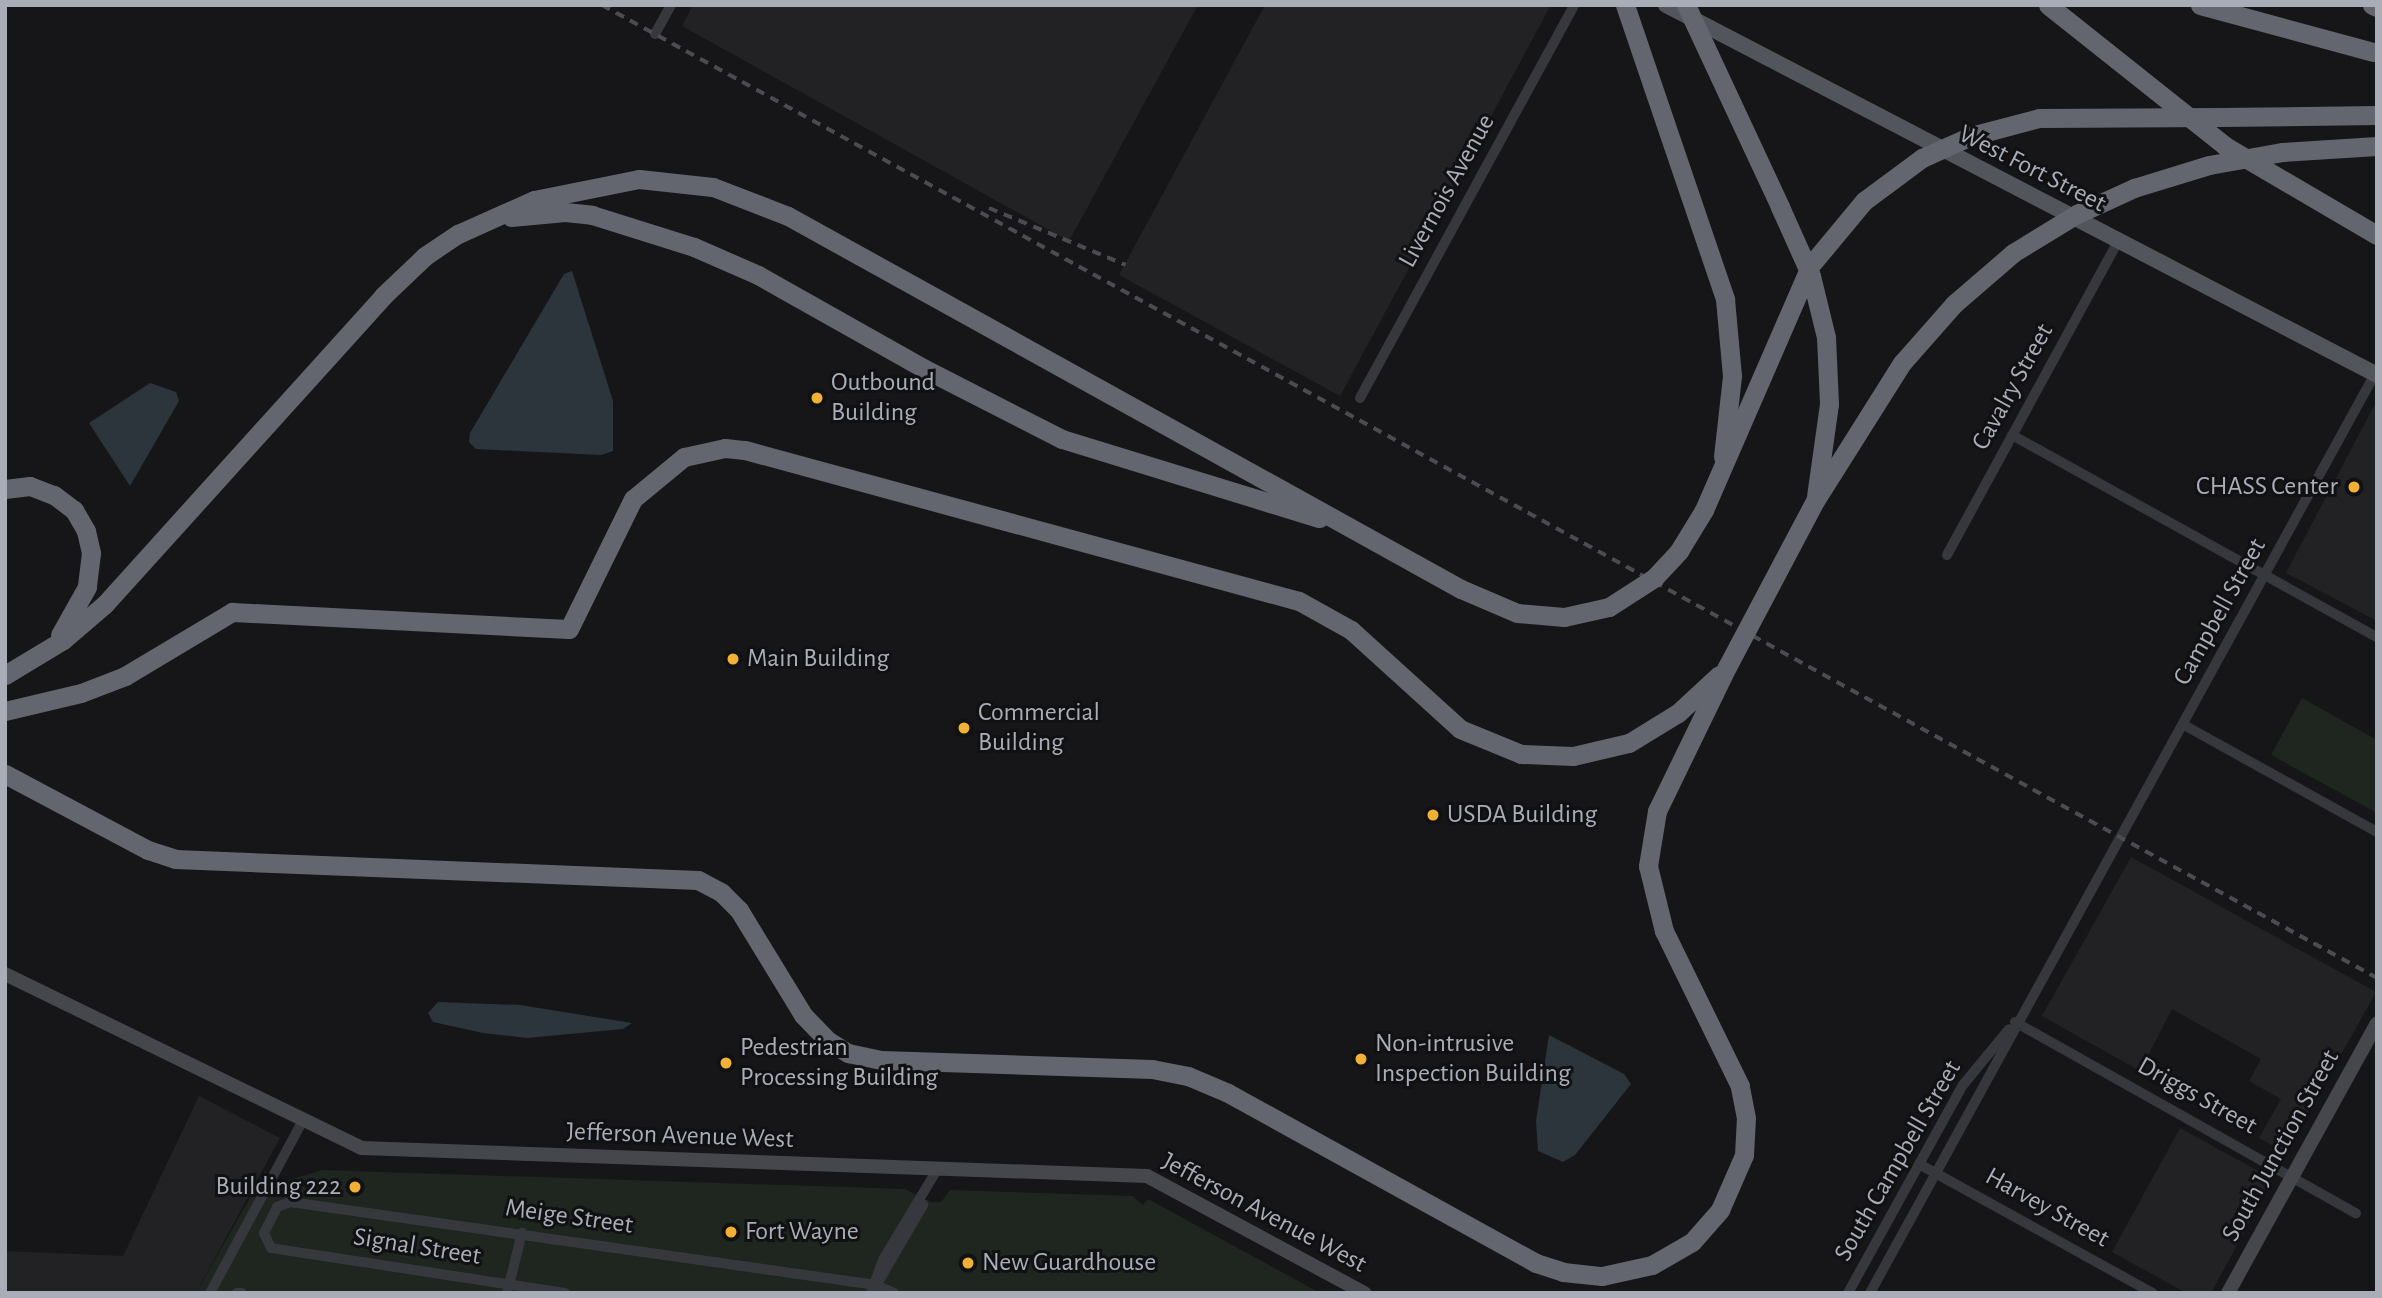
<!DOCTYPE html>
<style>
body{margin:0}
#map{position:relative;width:2382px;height:1298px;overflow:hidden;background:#161618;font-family:"Alegreya Sans",sans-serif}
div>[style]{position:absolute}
.built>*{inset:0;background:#222225}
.green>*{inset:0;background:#1e261f}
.water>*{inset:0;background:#2c353c}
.street>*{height:10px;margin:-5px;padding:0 5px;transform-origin:5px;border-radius:5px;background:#37383d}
.secondary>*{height:14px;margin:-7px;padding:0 7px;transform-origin:7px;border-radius:7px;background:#45474d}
.primary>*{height:16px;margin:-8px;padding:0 8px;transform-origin:8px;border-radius:8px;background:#53555c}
.highway>*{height:19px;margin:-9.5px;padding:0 9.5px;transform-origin:9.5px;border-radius:9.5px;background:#63666e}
.rail>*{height:3.5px;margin-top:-1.75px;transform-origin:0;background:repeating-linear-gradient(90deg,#4a4c52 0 9px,transparent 0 16px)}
.highway-bridge>*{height:19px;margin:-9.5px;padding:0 9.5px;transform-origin:9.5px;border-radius:9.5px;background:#63666e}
.dots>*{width:19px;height:19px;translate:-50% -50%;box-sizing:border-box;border:4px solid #111113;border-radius:50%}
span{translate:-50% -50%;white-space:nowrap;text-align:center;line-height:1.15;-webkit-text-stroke:6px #111113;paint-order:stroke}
.street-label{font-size:26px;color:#a8adb8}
.poi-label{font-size:26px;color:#a8adb8}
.left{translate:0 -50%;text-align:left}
.right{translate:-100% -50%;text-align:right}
.frame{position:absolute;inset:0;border:7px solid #a8adb8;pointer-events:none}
</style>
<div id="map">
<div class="built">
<i style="clip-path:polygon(693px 5px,1198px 5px,1069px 241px,682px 26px)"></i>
<i style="clip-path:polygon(1265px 5px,1551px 5px,1340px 396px,1119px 275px)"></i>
<i style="clip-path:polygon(2376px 402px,2377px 402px,2377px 621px,2286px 573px)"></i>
<i style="clip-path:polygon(2131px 857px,2376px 992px,2286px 1153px,2259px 1138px,2281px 1099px,2249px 1081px,2261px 1059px,2172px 1009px,2140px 1071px,2042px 1016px)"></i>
<i style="clip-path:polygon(199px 1096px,280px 1138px,196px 1293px,5px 1293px,5px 1251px,123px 1256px)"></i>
<i style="clip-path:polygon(2180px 1128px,2273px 1179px,2211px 1293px,2186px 1293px,2112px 1252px)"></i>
</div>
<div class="green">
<i style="clip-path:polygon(2302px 698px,2377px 740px,2377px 813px,2271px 755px)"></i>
<i style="clip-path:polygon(322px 1170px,905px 1189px,931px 1202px,941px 1202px,950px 1190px,1132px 1196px,1143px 1205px,1148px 1199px,1320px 1293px,196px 1293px,265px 1171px,283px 1182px)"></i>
</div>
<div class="water">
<i style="clip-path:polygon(572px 271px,613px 401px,613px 451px,601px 455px,476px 449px,469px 442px,470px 433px,564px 274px)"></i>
<i style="clip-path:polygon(150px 383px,176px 392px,179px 401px,130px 486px,89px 423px)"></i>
<i style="clip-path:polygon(438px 1002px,520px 1005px,632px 1023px,623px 1029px,527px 1038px,483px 1033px,433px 1022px,428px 1013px)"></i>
<i style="clip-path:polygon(1549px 1035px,1624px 1074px,1631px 1084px,1575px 1155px,1563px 1162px,1538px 1151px,1536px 1121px)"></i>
</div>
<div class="street">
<i style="left:655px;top:34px;width:33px;rotate:-61deg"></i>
<i style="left:1360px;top:398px;width:447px;rotate:-61.4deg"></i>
<i style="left:2012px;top:435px;width:417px;rotate:29deg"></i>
<i style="left:1947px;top:555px;width:358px;rotate:-61.4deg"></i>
<i style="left:2184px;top:725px;width:221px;rotate:29deg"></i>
<i style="left:2015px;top:1022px;width:391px;rotate:29.3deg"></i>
<i style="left:1919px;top:1164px;width:267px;rotate:28.9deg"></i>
<i style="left:880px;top:1279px;width:86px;rotate:-59.8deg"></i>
<i style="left:210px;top:1293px;width:194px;rotate:-61.7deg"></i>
<i style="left:237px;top:1293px;width:5px"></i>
<i style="left:507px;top:1293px;width:62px;rotate:-76deg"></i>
<i style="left:565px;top:1293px;width:297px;rotate:-171.3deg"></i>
<i style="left:271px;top:1248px;width:17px;rotate:-115deg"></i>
<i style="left:264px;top:1233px;width:29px;rotate:-63deg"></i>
<i style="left:277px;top:1207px;width:14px;rotate:-21deg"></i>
<i style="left:290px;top:1202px;width:592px;rotate:8.06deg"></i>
<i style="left:876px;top:1285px;width:20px;rotate:24deg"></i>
<i style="left:871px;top:1293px;width:37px;rotate:-70deg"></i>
<i style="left:884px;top:1258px;width:105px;rotate:-59deg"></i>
<i style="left:1848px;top:1293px;width:238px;rotate:-61.1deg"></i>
<i style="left:1963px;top:1085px;width:72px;rotate:-50.6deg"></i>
<i style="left:1870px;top:1293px;width:1053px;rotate:-61.22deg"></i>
</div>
<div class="secondary">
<i style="left:5px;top:974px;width:396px;rotate:26deg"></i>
<i style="left:361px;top:1148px;width:786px;rotate:2.04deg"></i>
<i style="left:1147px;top:1176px;width:247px;rotate:28.3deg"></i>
<i style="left:2228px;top:1293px;width:308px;rotate:-61.1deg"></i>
</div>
<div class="primary">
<i style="left:1666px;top:5px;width:802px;rotate:27.49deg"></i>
</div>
<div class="highway">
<i style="left:1625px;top:5px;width:311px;rotate:71.2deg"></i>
<i style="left:1725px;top:299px;width:77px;rotate:84.8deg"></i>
<i style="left:1732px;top:376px;width:81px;rotate:96.4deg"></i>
<i style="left:2048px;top:5px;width:226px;rotate:38.5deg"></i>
<i style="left:2225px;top:146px;width:176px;rotate:30.4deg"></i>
<i style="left:2200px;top:5px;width:179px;rotate:15.2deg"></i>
<i style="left:2372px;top:5px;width:5px;rotate:22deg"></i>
<i style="left:2220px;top:117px;width:157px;rotate:-0.7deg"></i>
<i style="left:2283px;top:152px;width:94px;rotate:-3.7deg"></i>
<i style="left:1780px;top:207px;width:76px;rotate:65.8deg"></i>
<i style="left:1811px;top:276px;width:63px;rotate:76.2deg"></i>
<i style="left:1826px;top:337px;width:67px;rotate:87.4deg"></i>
<i style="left:1829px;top:404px;width:93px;rotate:98deg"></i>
<i style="left:511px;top:217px;width:54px;rotate:-5.3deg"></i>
<i style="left:565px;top:212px;width:27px;rotate:6deg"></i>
<i style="left:592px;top:215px;width:107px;rotate:17.4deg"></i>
<i style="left:694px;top:247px;width:70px;rotate:23.6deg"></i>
<i style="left:758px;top:275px;width:189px;rotate:29.4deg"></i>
<i style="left:923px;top:368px;width:156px;rotate:27.1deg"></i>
<i style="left:1062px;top:439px;width:269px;rotate:17.1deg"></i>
<i style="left:5px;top:489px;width:25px;rotate:-7deg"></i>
<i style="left:30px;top:486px;width:26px;rotate:21deg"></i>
<i style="left:54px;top:495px;width:25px;rotate:37deg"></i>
<i style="left:74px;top:510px;width:24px;rotate:60deg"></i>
<i style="left:86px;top:531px;width:23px;rotate:77deg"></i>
<i style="left:91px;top:553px;width:34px;rotate:97deg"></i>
<i style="left:87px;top:587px;width:55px;rotate:119.4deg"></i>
<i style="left:1815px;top:501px;width:163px;rotate:-57.8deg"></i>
<i style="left:1902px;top:363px;width:79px;rotate:-48.6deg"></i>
<i style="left:1954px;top:304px;width:78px;rotate:-40.8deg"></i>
<i style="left:5px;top:675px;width:68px;rotate:-31.1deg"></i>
<i style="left:63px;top:640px;width:55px;rotate:-40.6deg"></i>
<i style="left:105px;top:604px;width:415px;rotate:-47.9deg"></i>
<i style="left:383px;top:296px;width:58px;rotate:-43.6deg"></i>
<i style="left:425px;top:256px;width:40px;rotate:-34deg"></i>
<i style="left:458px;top:234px;width:83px;rotate:-24.1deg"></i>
<i style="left:534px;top:200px;width:107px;rotate:-11.3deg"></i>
<i style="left:639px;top:179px;width:74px;rotate:6.2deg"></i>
<i style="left:713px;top:187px;width:80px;rotate:21.1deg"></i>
<i style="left:788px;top:216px;width:769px;rotate:29deg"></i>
<i style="left:5px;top:711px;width:78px;rotate:-13.3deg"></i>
<i style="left:81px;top:693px;width:47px;rotate:-21.1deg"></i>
<i style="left:125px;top:676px;width:125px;rotate:-30.9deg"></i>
<i style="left:232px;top:612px;width:337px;rotate:2.9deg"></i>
<i style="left:569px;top:629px;width:145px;rotate:-63.8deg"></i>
<i style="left:633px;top:499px;width:66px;rotate:-39.5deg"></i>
<i style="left:684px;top:457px;width:42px;rotate:-12.4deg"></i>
<i style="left:725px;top:448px;width:20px;rotate:6deg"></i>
<i style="left:745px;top:450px;width:574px;rotate:15.25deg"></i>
<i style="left:1299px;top:601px;width:60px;rotate:29.1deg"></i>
<i style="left:1351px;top:630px;width:147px;rotate:42.2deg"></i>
<i style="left:1460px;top:729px;width:66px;rotate:22.3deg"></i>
<i style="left:1521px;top:754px;width:52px;rotate:2.2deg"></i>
<i style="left:1573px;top:756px;width:57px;rotate:-13.1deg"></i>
<i style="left:1629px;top:743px;width:57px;rotate:-31.5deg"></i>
<i style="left:1678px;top:713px;width:56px;rotate:-42.8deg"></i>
<i style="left:5px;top:774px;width:162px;rotate:28deg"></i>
<i style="left:148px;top:850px;width:28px;rotate:18deg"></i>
<i style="left:175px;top:859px;width:523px;rotate:2.3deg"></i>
<i style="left:698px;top:880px;width:27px;rotate:28deg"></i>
<i style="left:722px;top:893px;width:24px;rotate:45deg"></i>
<i style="left:739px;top:910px;width:123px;rotate:58.6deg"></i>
<i style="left:803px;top:1015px;width:35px;rotate:46deg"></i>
<i style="left:827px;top:1040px;width:25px;rotate:32deg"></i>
<i style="left:848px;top:1053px;width:35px;rotate:12deg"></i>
<i style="left:882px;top:1060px;width:270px;rotate:1.9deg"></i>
<i style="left:1152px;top:1069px;width:37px;rotate:11deg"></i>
<i style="left:1188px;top:1076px;width:43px;rotate:23deg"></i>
<i style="left:1228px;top:1093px;width:352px;rotate:28.9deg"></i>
<i style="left:1536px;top:1263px;width:28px;rotate:18deg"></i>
<i style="left:1563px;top:1272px;width:39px;rotate:6deg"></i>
<i style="left:1602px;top:1276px;width:51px;rotate:-12.4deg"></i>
<i style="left:1652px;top:1265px;width:46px;rotate:-29.9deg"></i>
<i style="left:1692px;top:1242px;width:43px;rotate:-48.8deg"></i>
<i style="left:1720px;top:1210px;width:60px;rotate:-66.4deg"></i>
<i style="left:1744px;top:1155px;width:37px;rotate:-87deg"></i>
<i style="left:1746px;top:1118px;width:33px;rotate:-101deg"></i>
<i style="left:1740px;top:1086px;width:173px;rotate:-116.1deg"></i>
<i style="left:1664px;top:931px;width:67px;rotate:-103.8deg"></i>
<i style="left:1648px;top:866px;width:56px;rotate:-80.7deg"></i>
<i style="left:1657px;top:811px;width:160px;rotate:-64.1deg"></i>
</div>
<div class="rail">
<i style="left:602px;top:5px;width:2024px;rotate:28.73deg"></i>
<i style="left:989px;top:208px;width:148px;rotate:22.6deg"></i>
</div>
<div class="highway-bridge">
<i style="left:1686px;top:5px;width:223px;rotate:65deg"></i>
<i style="left:2013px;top:253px;width:75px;rotate:-31.4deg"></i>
<i style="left:2077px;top:214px;width:63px;rotate:-24.5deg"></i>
<i style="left:2134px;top:188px;width:78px;rotate:-17deg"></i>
<i style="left:2209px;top:165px;width:75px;rotate:-10deg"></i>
<i style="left:1461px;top:589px;width:61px;rotate:23.2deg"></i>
<i style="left:1517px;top:613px;width:47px;rotate:4.9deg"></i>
<i style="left:1564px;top:617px;width:46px;rotate:-12.5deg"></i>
<i style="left:1609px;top:607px;width:54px;rotate:-32.8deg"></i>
<i style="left:1654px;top:578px;width:37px;rotate:-47deg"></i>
<i style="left:1679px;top:551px;width:48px;rotate:-58.6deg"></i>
<i style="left:1704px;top:510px;width:266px;rotate:-66.5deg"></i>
<i style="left:1810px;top:266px;width:85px;rotate:-50.3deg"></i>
<i style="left:1864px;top:201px;width:72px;rotate:-36.6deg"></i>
<i style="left:1922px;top:158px;width:54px;rotate:-24.2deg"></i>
<i style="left:1971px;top:136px;width:70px;rotate:-14.8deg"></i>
<i style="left:2039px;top:118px;width:181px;rotate:-0.3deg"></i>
<i style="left:1727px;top:667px;width:188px;rotate:-62.1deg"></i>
</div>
<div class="dots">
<i style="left:817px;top:398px;background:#f2b134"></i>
<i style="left:2354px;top:487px;background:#f2b134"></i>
<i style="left:733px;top:659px;background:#f2b134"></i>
<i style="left:964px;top:728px;background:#f2b134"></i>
<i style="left:1433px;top:815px;background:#f2b134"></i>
<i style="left:1361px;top:1059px;background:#f2b134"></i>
<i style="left:726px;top:1063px;background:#f2b134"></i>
<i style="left:355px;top:1187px;background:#f2b134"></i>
<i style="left:731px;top:1232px;background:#f2b134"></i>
<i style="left:968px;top:1263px;background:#f2b134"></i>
</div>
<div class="street-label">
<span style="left:2032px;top:169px;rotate:27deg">West Fort Street</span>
<span style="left:1447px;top:191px;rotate:-61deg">Livernois Avenue</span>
<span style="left:2013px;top:387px;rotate:-61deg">Cavalry Street</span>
<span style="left:2220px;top:612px;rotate:-61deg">Campbell Street</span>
<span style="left:2197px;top:1096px;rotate:29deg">Driggs Street</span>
<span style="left:680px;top:1136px;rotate:2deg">Jefferson Avenue West</span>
<span style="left:2281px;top:1146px;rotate:-61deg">South Junction Street</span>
<span style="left:1898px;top:1161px;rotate:-60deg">South Campbell Street</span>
<span style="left:2047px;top:1208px;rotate:29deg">Harvey Street</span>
<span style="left:1264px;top:1213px;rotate:28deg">Jefferson Avenue West</span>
<span style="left:569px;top:1217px;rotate:8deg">Meige Street</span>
<span style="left:417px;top:1247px;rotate:9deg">Signal Street</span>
</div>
<div class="poi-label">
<span class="left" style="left:831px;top:398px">Outbound<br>Building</span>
<span class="right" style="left:2338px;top:487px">CHASS Center</span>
<span class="left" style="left:747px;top:659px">Main Building</span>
<span class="left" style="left:978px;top:728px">Commercial<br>Building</span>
<span class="left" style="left:1447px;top:815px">USDA Building</span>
<span class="left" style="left:1375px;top:1059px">Non-intrusive<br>Inspection Building</span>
<span class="left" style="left:740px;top:1063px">Pedestrian<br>Processing Building</span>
<span class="right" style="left:341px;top:1187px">Building 222</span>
<span class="left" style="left:745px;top:1232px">Fort Wayne</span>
<span class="left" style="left:982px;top:1263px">New Guardhouse</span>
</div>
<div class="frame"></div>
</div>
